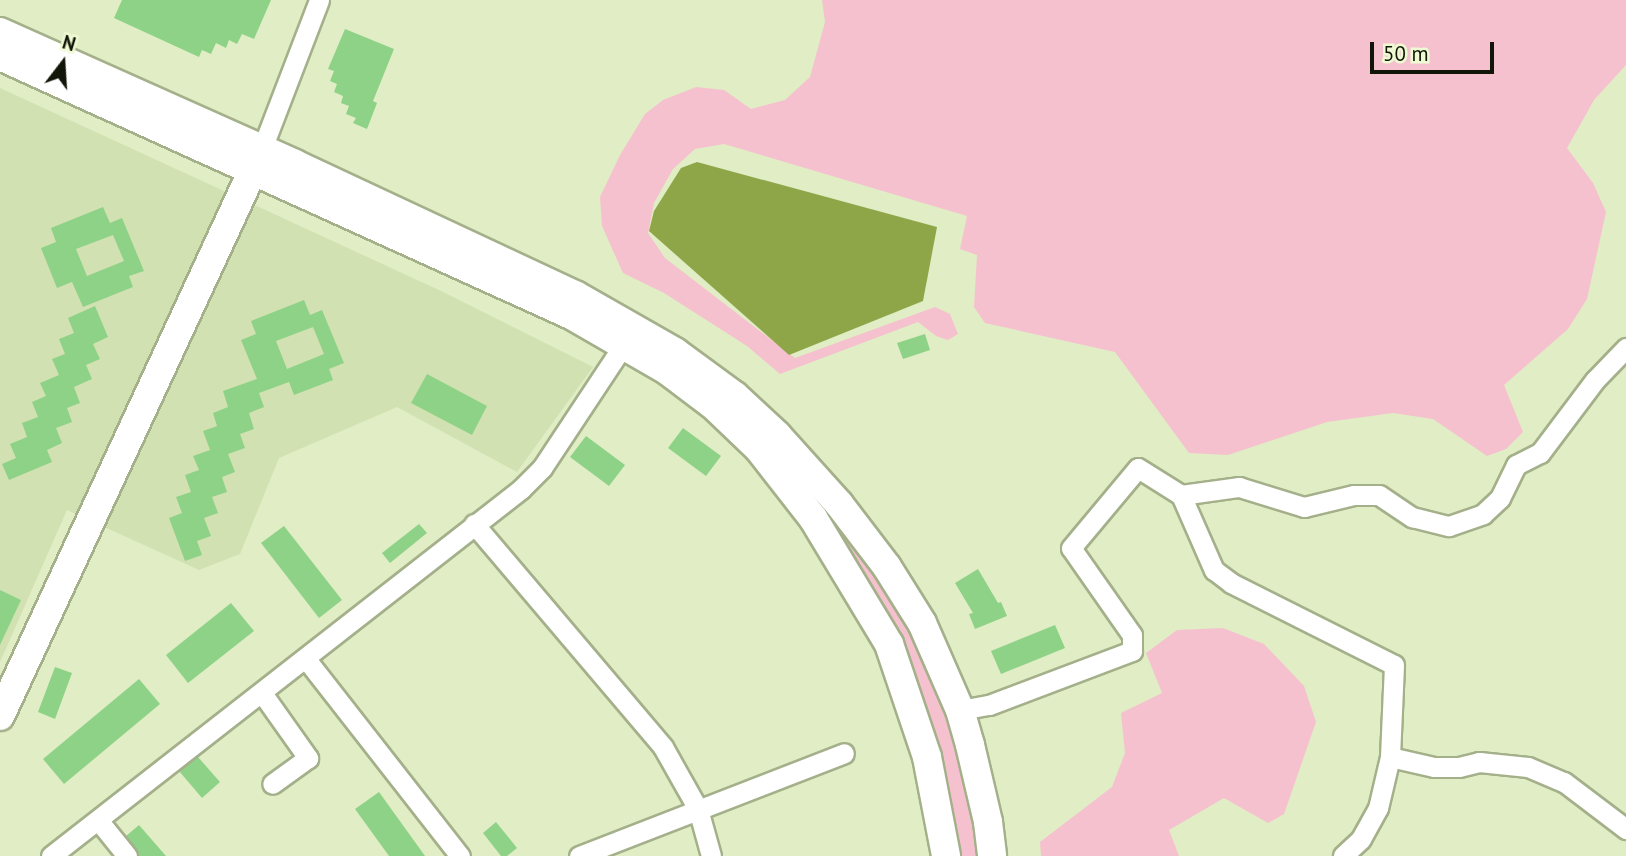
<!DOCTYPE html>
<style>
body{margin:0}
#map{position:relative;width:1626px;height:856px;overflow:hidden;background:#e0edc5;font-family:"PT Sans",sans-serif}
div>[style]{position:absolute}
.built>*{inset:0;background:#d2e1b2}
.green>*{inset:0;background:#f6c1ce}
.water>*{inset:0;background:#8ea648}
.building>*{inset:0;background:#8ed287}
.roads{filter:drop-shadow(2px 0 #a4b08a) drop-shadow(-2px 0 #a4b08a) drop-shadow(0 2px #a4b08a) drop-shadow(0 -2px #a4b08a)}
.street>*{height:19px;margin:-9.5px;padding:0 9.5px;transform-origin:9.5px;border-radius:9.5px;background:#fff}
.secondary>*{height:28px;margin:-14px;padding:0 14px;transform-origin:14px;border-radius:14px;background:#fff}
span{translate:-50% -50%;white-space:nowrap;text-align:center;line-height:1.15;-webkit-text-stroke:5px #edfad2;paint-order:stroke}
.north{position:absolute;left:28px;top:28px;width:70px;height:70px;-webkit-text-stroke:5px #edfad2;paint-order:stroke;rotate:17deg;font-size:19px;font-weight:700;line-height:28px;text-align:center;color:#121608}
.north::after{content:'';display:block;margin:auto;width:24px;height:32px;background:#121608;clip-path:polygon(50% 0,100% 100%,50% 72%,0 100%)}
.scale{position:absolute;left:1370px;top:42px;width:124px;height:32px;box-sizing:border-box;border:4px solid #121608;border-top:0;padding-left:9px;font-size:21px;line-height:24px;white-space:nowrap;color:#121608;-webkit-text-stroke:5px #edfad2;paint-order:stroke}
</style>
<div id="map">
<div class="built">
<i style="clip-path:polygon(0 88px,439px 290px,593px 367px,517px 472px,397px 407px,279px 458px,240px 554px,199px 570px,67px 510px,0 662px)"></i>
</div>
<div class="green">
<i style="clip-path:polygon(822px 0,1626px 0,1626px 65px,1594px 100px,1567px 148px,1593px 183px,1606px 212px,1587px 299px,1568px 329px,1504px 385px,1523px 432px,1506px 449px,1487px 456px,1433px 419px,1393px 413px,1327px 422px,1228px 455px,1189px 453px,1115px 352px,985px 323px,974px 307px,977px 255px,960px 249px,967px 216px,724px 144px,695px 149px,673px 169px,654px 203px,648px 233px,665px 258px,795px 358px,935px 307px,950px 314px,958px 334px,948px 340px,936px 336px,918px 322px,780px 374px,747px 346px,664px 293px,623px 273px,602px 226px,600px 197px,620px 155px,645px 114px,663px 100px,696px 87px,724px 90px,751px 109px,785px 100px,810px 77px,825px 22px)"></i>
<i style="clip-path:polygon(794px 463px,883px 580px,945px 692px,985px 856px,958px 856px,953px 811px,937px 746px)"></i>
<i style="clip-path:polygon(1223px 628px,1264px 644px,1304px 686px,1316px 722px,1284px 814px,1268px 823px,1224px 798px,1169px 830px,1179px 856px,1041px 856px,1040px 842px,1112px 787px,1125px 753px,1121px 713px,1162px 693px,1146px 653px,1177px 630px)"></i>
</div>
<div class="water">
<i style="clip-path:polygon(697px 162px,937px 227px,923px 301px,789px 355px,649px 231px,654px 211px,681px 168px)"></i>
</div>
<div class="building">
<i style="clip-path:polygon(122px 0,271px 0,254px 39px,242px 34px,237px 44px,229px 40px,226px 48px,216px 43px,211px 54px,202px 50px,199px 57px,114px 18px)"></i>
<i style="clip-path:polygon(345px 29px,394px 49px,373px 101px,377px 103px,367px 129px,353px 123px,356px 118px,346px 114px,349px 106px,341px 103px,343px 96px,334px 92px,337px 84px,330px 81px,334px 71px,328px 69px)"></i>
<i style="clip-path:polygon(evenodd,103px 207px,110px 223px,122px 218px,144px 271px,129px 276px,133px 287px,83px 307px,72px 282px,57px 288px,41px 248px,56px 242px,51px 228px,103px 207px,113px 235px,124px 261px,87px 276px,76px 249px,113px 235px)"></i>
<i style="clip-path:polygon(evenodd,304px 300px,310px 315px,322px 310px,344px 363px,329px 369px,333px 380px,294px 395px,289px 382px,259px 393px,264px 407px,249px 413px,254px 429px,240px 434px,245px 448px,228px 454px,235px 472px,222px 477px,227px 492px,212px 497px,218px 513px,204px 518px,211px 536px,197px 541px,202px 555px,185px 561px,169px 518px,182px 513px,176px 497px,191px 492px,185px 475px,199px 470px,193px 456px,210px 450px,203px 431px,217px 426px,213px 413px,228px 407px,223px 391px,257px 379px,241px 340px,256px 334px,251px 321px,304px 300px,313px 327px,324px 354px,287px 369px,276px 341px,313px 327px)"></i>
<i style="clip-path:polygon(95px 306px,108px 337px,93px 344px,100px 359px,86px 365px,92px 379px,74px 387px,80px 403px,67px 408px,72px 422px,56px 428px,62px 443px,47px 450px,52px 462px,9px 480px,2px 464px,16px 458px,10px 444px,27px 437px,22px 423px,38px 417px,32px 402px,46px 396px,40px 383px,59px 375px,52px 359px,65px 354px,59px 339px,74px 333px,68px 318px)"></i>
<i style="clip-path:polygon(925px 334px,930px 350px,903px 359px,897px 343px)"></i>
<i style="clip-path:polygon(427px 374px,487px 406px,472px 435px,411px 403px)"></i>
<i style="clip-path:polygon(683px 428px,721px 456px,706px 476px,668px 448px)"></i>
<i style="clip-path:polygon(586px 436px,625px 465px,609px 486px,570px 457px)"></i>
<i style="clip-path:polygon(419px 524px,427px 533px,390px 563px,382px 553px)"></i>
<i style="clip-path:polygon(284px 526px,342px 600px,319px 618px,261px 543px)"></i>
<i style="clip-path:polygon(978px 569px,998px 603px,1001px 602px,1007px 616px,975px 629px,969px 614px,973px 613px,955px 583px)"></i>
<i style="clip-path:polygon(0 590px,21px 600px,0 645px)"></i>
<i style="clip-path:polygon(231px 603px,254px 631px,188px 683px,166px 655px)"></i>
<i style="clip-path:polygon(1055px 625px,1065px 648px,1001px 674px,991px 651px)"></i>
<i style="clip-path:polygon(55px 667px,72px 673px,55px 719px,38px 712px)"></i>
<i style="clip-path:polygon(139px 679px,160px 704px,64px 784px,43px 759px)"></i>
<i style="clip-path:polygon(198px 757px,220px 782px,202px 798px,179px 771px)"></i>
<i style="clip-path:polygon(379px 792px,425px 856px,389px 856px,355px 809px)"></i>
<i style="clip-path:polygon(496px 822px,517px 848px,507px 856px,501px 856px,483px 833px)"></i>
<i style="clip-path:polygon(139px 825px,166px 856px,139px 856px,126px 836px)"></i>
</div>
<div class="roads">
<div class="street">
<i style="left:258px;top:159px;width:170px;rotate:-69deg"></i>
<i style="left:1181px;top:495px;width:82px;rotate:66.3deg"></i>
<i style="left:1214px;top:570px;width:21px;rotate:37deg"></i>
<i style="left:1231px;top:583px;width:182px;rotate:26.7deg"></i>
<i style="left:1394px;top:665px;width:92px;rotate:92.5deg"></i>
<i style="left:1390px;top:757px;width:52px;rotate:103.2deg"></i>
<i style="left:1378px;top:808px;width:35px;rotate:119deg"></i>
<i style="left:1361px;top:839px;width:25px;rotate:137deg"></i>
<i style="left:474px;top:524px;width:292px;rotate:49.7deg"></i>
<i style="left:663px;top:747px;width:71px;rotate:60.6deg"></i>
<i style="left:698px;top:809px;width:49px;rotate:74.5deg"></i>
<i style="left:306px;top:659px;width:250px;rotate:52deg"></i>
<i style="left:262px;top:693px;width:80px;rotate:54.7deg"></i>
<i style="left:308px;top:758px;width:44px;rotate:144.2deg"></i>
<i style="left:960px;top:710px;width:29px;rotate:-10deg"></i>
<i style="left:989px;top:705px;width:153px;rotate:-20.7deg"></i>
<i style="left:1132px;top:651px;width:16px;rotate:-90deg"></i>
<i style="left:1132px;top:635px;width:106px;rotate:-125deg"></i>
<i style="left:1071px;top:548px;width:104px;rotate:-50.1deg"></i>
<i style="left:1138px;top:468px;width:51px;rotate:32.1deg"></i>
<i style="left:1181px;top:495px;width:59px;rotate:-7.9deg"></i>
<i style="left:1239px;top:487px;width:68px;rotate:17.1deg"></i>
<i style="left:1304px;top:507px;width:51px;rotate:-13.5deg"></i>
<i style="left:1354px;top:495px;width:25px"></i>
<i style="left:1379px;top:495px;width:40px;rotate:34deg"></i>
<i style="left:1412px;top:517px;width:38px;rotate:14deg"></i>
<i style="left:1449px;top:526px;width:36px;rotate:-19deg"></i>
<i style="left:1483px;top:514px;width:23px;rotate:-43deg"></i>
<i style="left:1500px;top:498px;width:37px;rotate:-64deg"></i>
<i style="left:1516px;top:465px;width:27px;rotate:-27deg"></i>
<i style="left:1540px;top:453px;width:91px;rotate:-53deg"></i>
<i style="left:1595px;top:380px;width:45px;rotate:-45.9deg"></i>
<i style="left:1390px;top:757px;width:45px;rotate:12.8deg"></i>
<i style="left:1434px;top:767px;width:25px"></i>
<i style="left:1459px;top:767px;width:21px;rotate:-14deg"></i>
<i style="left:1479px;top:762px;width:49px;rotate:5.8deg"></i>
<i style="left:1528px;top:767px;width:39px;rotate:23deg"></i>
<i style="left:1564px;top:782px;width:78px;rotate:37.2deg"></i>
<i style="left:98px;top:820px;width:46px;rotate:51.1deg"></i>
<i style="left:51px;top:856px;width:596px;rotate:-37.98deg"></i>
<i style="left:521px;top:489px;width:30px;rotate:-45deg"></i>
<i style="left:542px;top:468px;width:149px;rotate:-56.5deg"></i>
<i style="left:579px;top:856px;width:284px;rotate:-21.2deg"></i>
</div>
<div class="secondary">
<i style="left:0;top:32px;width:323px;rotate:24.1deg"></i>
<i style="left:295px;top:164px;width:309px;rotate:25.1deg"></i>
<i style="left:575px;top:295px;width:115px;rotate:29.7deg"></i>
<i style="left:675px;top:352px;width:74px;rotate:36.3deg"></i>
<i style="left:735px;top:396px;width:57px;rotate:42.9deg"></i>
<i style="left:777px;top:435px;width:93px;rotate:48.1deg"></i>
<i style="left:839px;top:504px;width:79px;rotate:52.7deg"></i>
<i style="left:887px;top:567px;width:66px;rotate:58deg"></i>
<i style="left:922px;top:623px;width:95px;rotate:66.4deg"></i>
<i style="left:960px;top:710px;width:36px;rotate:74deg"></i>
<i style="left:970px;top:745px;width:79px;rotate:76.8deg"></i>
<i style="left:988px;top:822px;width:34px;rotate:83deg"></i>
<i style="left:0;top:56px;width:627px;rotate:24.4deg"></i>
<i style="left:571px;top:315px;width:112px;rotate:30deg"></i>
<i style="left:668px;top:371px;width:56px;rotate:37.1deg"></i>
<i style="left:713px;top:405px;width:64px;rotate:43.7deg"></i>
<i style="left:759px;top:449px;width:88px;rotate:52deg"></i>
<i style="left:813px;top:518px;width:147px;rotate:58.9deg"></i>
<i style="left:889px;top:644px;width:119px;rotate:71.4deg"></i>
<i style="left:927px;top:757px;width:101px;rotate:79.1deg"></i>
<i style="left:0;top:716px;width:602px;rotate:-65.14deg"></i>
</div>
</div>
<div class="north">N</div>
<div class="scale">50 m</div>
</div>
